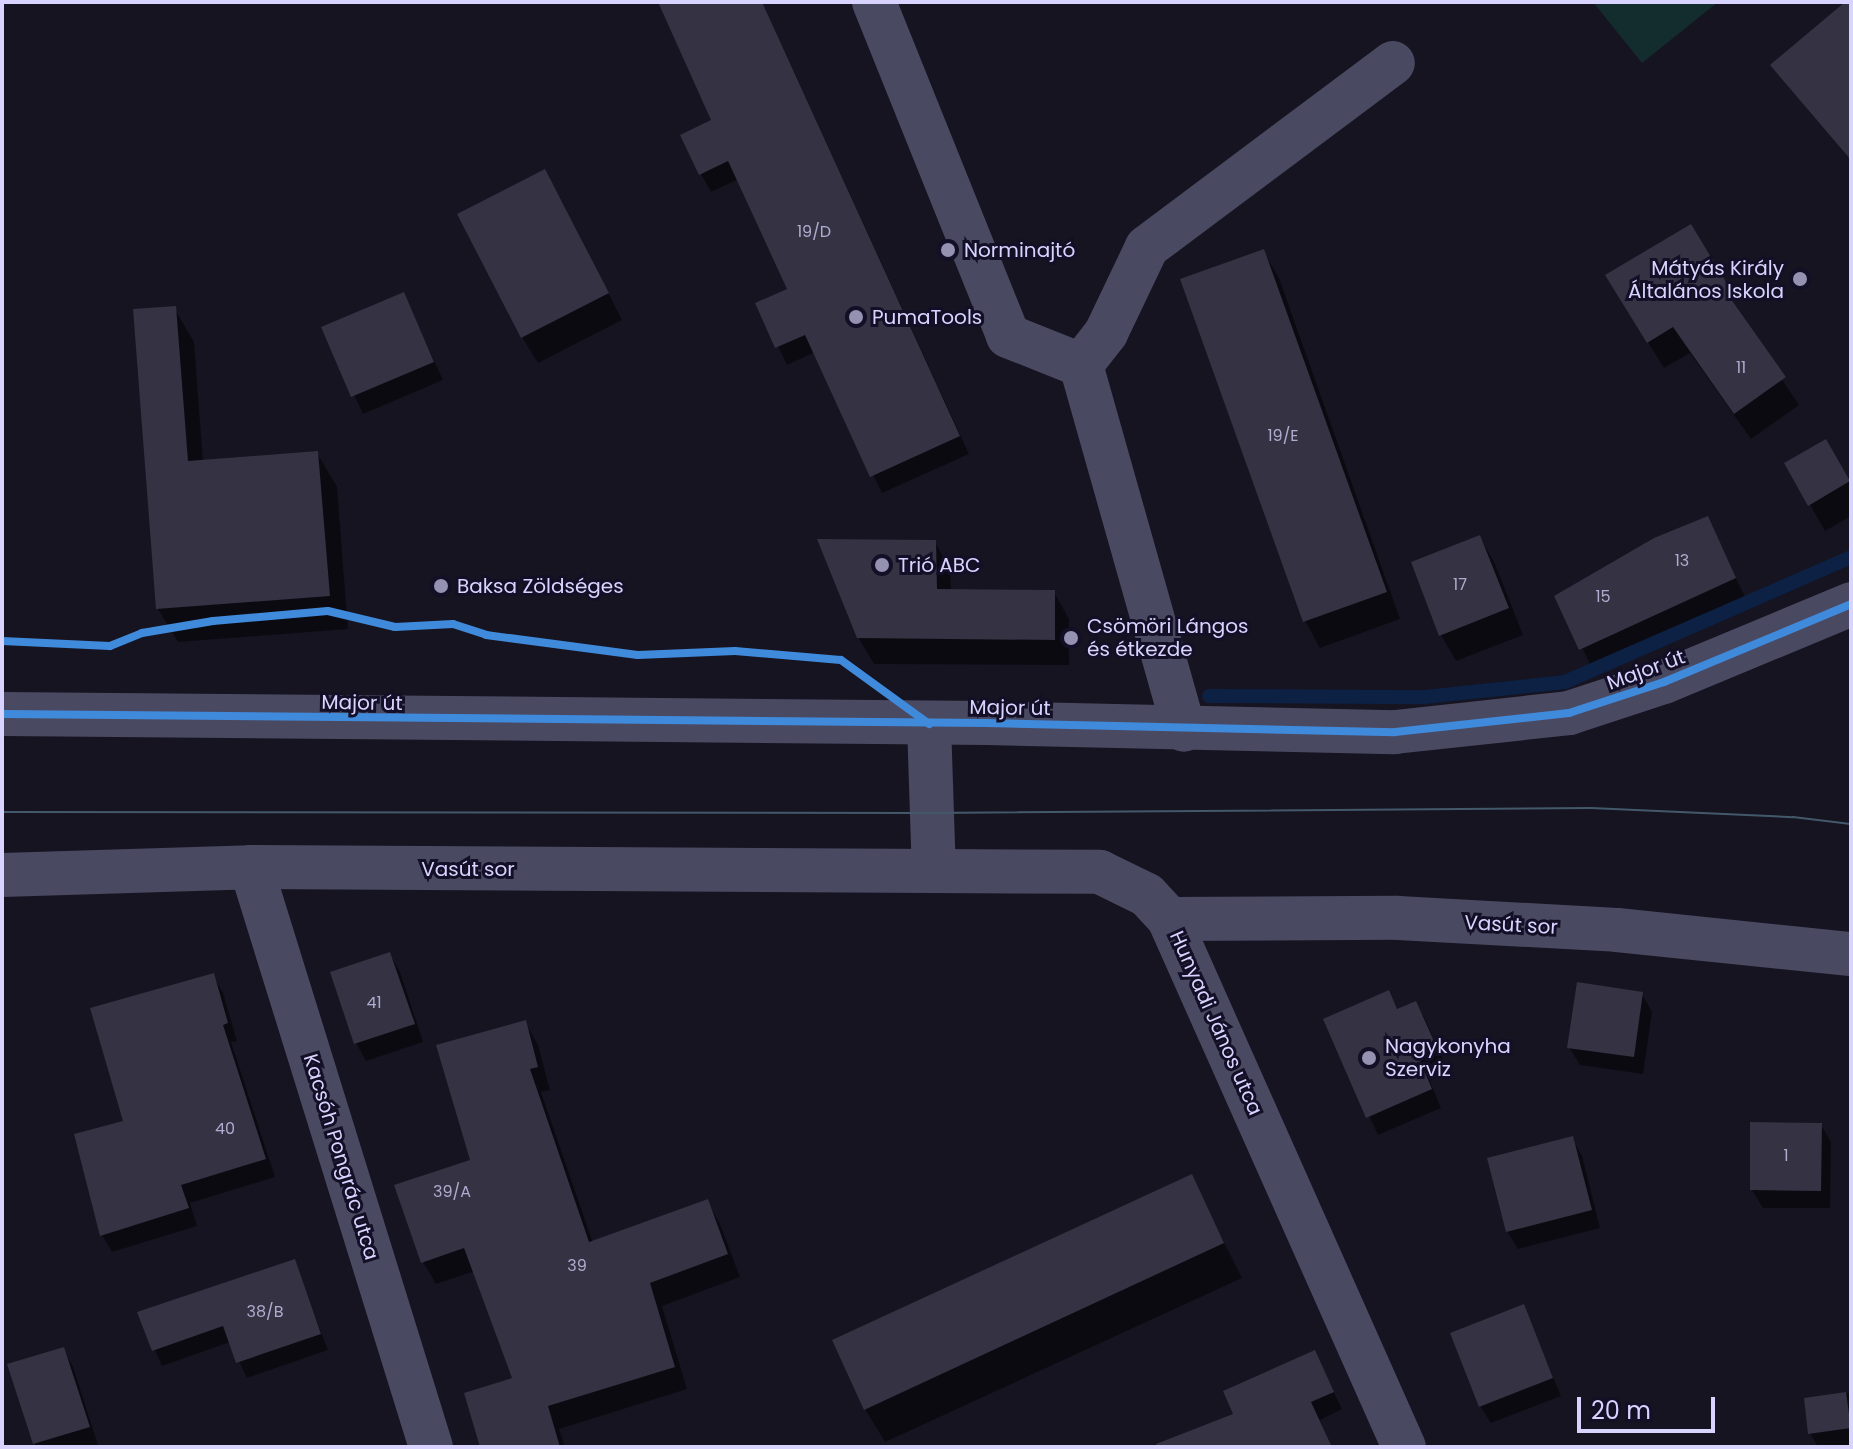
<!DOCTYPE html>
<meta charset="utf-8">
<style>
body{margin:0}
#map{position:relative;width:1853px;height:1449px;overflow:hidden;background:#161421;font-family:Poppins,sans-serif}
div>[style]{position:absolute}
.green>*{inset:0;background:#132c2d}
.shadow>*{inset:0;background:#0007}
.stream>*{height:14px;margin:-7px;padding:0 7px;transform-origin:7px;border-radius:7px;background:#0d2144}
.building>*{inset:0;background:#343243}
.minor>*{height:44px;margin:-22px;padding:0 22px;transform-origin:22px;border-radius:22px;background:#4a4962}
.tram>*{height:2px;margin:-1px;padding:0 1px;transform-origin:1px;border-radius:1px;background:#43596b}
.cycleway>*{height:8px;margin:-4px;padding:0 4px;transform-origin:4px;border-radius:4px;background:#408adc}
.dots>*{width:22px;height:22px;translate:-50% -50%;box-sizing:border-box;border:4px solid #130f26;border-radius:50%}
span{translate:-50% -50%;white-space:nowrap;text-align:center;line-height:1.15;-webkit-text-stroke:6px #130f26;paint-order:stroke}
.number-label{font-size:16px;color:#b0acd0}
.number-label span{-webkit-text-stroke-width:0}
.poi-label{font-size:20px;color:#d9d4ff}
.left{translate:0 -50%;text-align:left}
.right{translate:-100% -50%;text-align:right}
.street-label{font-size:20px;color:#d9d4ff}
.frame{position:absolute;inset:0;border:4px solid #d9d4ff;pointer-events:none}
.scale{position:absolute;left:1577px;top:1397px;width:138px;height:36px;box-sizing:border-box;border:4px solid #d9d4ff;border-top:0;padding-left:10px;font-size:24px;line-height:28px;white-space:nowrap;color:#d9d4ff;-webkit-text-stroke:6px #130f26;paint-order:stroke}
</style>
<div id="map">
<div class="green">
<i style="clip-path:polygon(1593px 2px,1718px 2px,1642px 63px)"></i>
</div>
<div class="shadow">
<i style="clip-path:polygon(660px 2px,762px 2px,969px 454px,882px 493px,815px 352px,787px 365px,758px 304px,789px 290px,739px 179px,711px 192px,701px 174px,714px 121px)"></i>
<i style="clip-path:polygon(560px 197px,622px 320px,538px 363px,522px 337px)"></i>
<i style="clip-path:polygon(1690px 226px,1743px 321px,1799px 405px,1751px 439px,1690px 353px,1664px 368px,1623px 302px)"></i>
<i style="clip-path:polygon(1263px 251px,1279px 278px,1400px 619px,1320px 648px,1305px 621px)"></i>
<i style="clip-path:polygon(403px 294px,443px 380px,363px 414px,323px 328px)"></i>
<i style="clip-path:polygon(174px 308px,194px 342px,203px 462px,317px 453px,337px 487px,348px 629px,178px 642px,158px 609px)"></i>
<i style="clip-path:polygon(1825px 441px,1851px 486px,1851px 516px,1825px 531px,1787px 464px)"></i>
<i style="clip-path:polygon(1707px 519px,1749px 605px,1596px 676px,1557px 597px)"></i>
<i style="clip-path:polygon(1480px 537px,1495px 564px,1523px 635px,1456px 661px,1441px 635px)"></i>
<i style="clip-path:polygon(935px 542px,950px 569px,951px 591px,1054px 592px,1069px 619px,1069px 665px,874px 664px,858px 637px)"></i>
<i style="clip-path:polygon(390px 954px,400px 972px,423px 1042px,366px 1061px,356px 1043px)"></i>
<i style="clip-path:polygon(213px 975px,223px 993px,237px 1041px,231px 1042px,275px 1177px,190px 1203px,197px 1226px,112px 1252px,102px 1235px,126px 1123px)"></i>
<i style="clip-path:polygon(1388px 993px,1398px 1011px,1416px 1003px,1426px 1021px,1443px 1060px,1424px 1067px,1441px 1108px,1378px 1135px,1325px 1020px)"></i>
<i style="clip-path:polygon(1642px 994px,1652px 1012px,1643px 1074px,1580px 1065px,1569px 1047px)"></i>
<i style="clip-path:polygon(525px 1022px,538px 1045px,550px 1090px,541px 1092px,593px 1243px,707px 1201px,720px 1224px,740px 1277px,662px 1306px,687px 1389px,559px 1429px,565px 1447px,482px 1447px,514px 1380px,475px 1271px,436px 1284px,423px 1262px,472px 1161px)"></i>
<i style="clip-path:polygon(1821px 1125px,1831px 1142px,1830px 1208px,1763px 1208px,1752px 1190px)"></i>
<i style="clip-path:polygon(1572px 1139px,1582px 1156px,1600px 1228px,1518px 1249px,1507px 1231px)"></i>
<i style="clip-path:polygon(1191px 1177px,1242px 1278px,885px 1442px,865px 1409px)"></i>
<i style="clip-path:polygon(294px 1262px,328px 1350px,247px 1378px,230px 1342px,162px 1366px,139px 1313px)"></i>
<i style="clip-path:polygon(1523px 1307px,1561px 1396px,1491px 1423px,1480px 1406px)"></i>
<i style="clip-path:polygon(63px 1349px,73px 1367px,98px 1445px,37px 1447px,35px 1444px,10px 1366px)"></i>
<i style="clip-path:polygon(1314px 1352px,1342px 1409px,1320px 1420px,1332px 1447px,1154px 1447px,1236px 1415px)"></i>
<i style="clip-path:polygon(1851px 1393px,1851px 1445px,1818px 1447px,1810px 1433px,1806px 1400px)"></i>
</div>
<div class="stream">
<i style="left:1209px;top:696px;width:216px;rotate:0.3deg"></i>
<i style="left:1425px;top:697px;width:141px;rotate:-6.1deg"></i>
<i style="left:1565px;top:682px;width:312px;rotate:-23.6deg"></i>
</div>
<div class="building">
<i style="clip-path:polygon(658px 2px,762px 2px,960px 436px,870px 477px,805px 335px,775px 348px,755px 303px,787px 289px,728px 161px,699px 175px,680px 135px,711px 120px)"></i>
<i style="clip-path:polygon(1845px 2px,1851px 2px,1851px 160px,1770px 65px)"></i>
<i style="clip-path:polygon(545px 169px,609px 293px,521px 338px,457px 214px)"></i>
<i style="clip-path:polygon(1691px 224px,1732px 292px,1728px 295px,1786px 377px,1734px 414px,1673px 327px,1647px 343px,1605px 275px)"></i>
<i style="clip-path:polygon(1264px 249px,1387px 592px,1303px 622px,1180px 279px)"></i>
<i style="clip-path:polygon(404px 292px,434px 362px,351px 397px,321px 327px)"></i>
<i style="clip-path:polygon(176px 306px,188px 461px,318px 451px,330px 596px,156px 609px,133px 309px)"></i>
<i style="clip-path:polygon(1826px 439px,1850px 481px,1808px 506px,1784px 463px)"></i>
<i style="clip-path:polygon(1708px 516px,1736px 578px,1579px 650px,1554px 596px,1654px 538px)"></i>
<i style="clip-path:polygon(1480px 535px,1509px 608px,1439px 636px,1411px 562px)"></i>
<i style="clip-path:polygon(817px 539px,936px 540px,937px 589px,1055px 590px,1055px 640px,857px 638px)"></i>
<i style="clip-path:polygon(390px 952px,415px 1024px,354px 1044px,330px 972px)"></i>
<i style="clip-path:polygon(214px 973px,228px 1023px,223px 1025px,266px 1159px,181px 1185px,189px 1208px,100px 1236px,74px 1134px,123px 1121px,90px 1008px)"></i>
<i style="clip-path:polygon(1577px 982px,1643px 992px,1634px 1057px,1567px 1048px)"></i>
<i style="clip-path:polygon(1389px 990px,1397px 1009px,1416px 1001px,1434px 1041px,1415px 1049px,1432px 1089px,1366px 1118px,1323px 1019px)"></i>
<i style="clip-path:polygon(526px 1020px,538px 1067px,530px 1069px,589px 1242px,708px 1199px,728px 1254px,650px 1283px,675px 1367px,548px 1406px,560px 1447px,480px 1447px,464px 1393px,512px 1378px,464px 1248px,421px 1263px,394px 1185px,470px 1160px,436px 1045px)"></i>
<i style="clip-path:polygon(1750px 1122px,1822px 1123px,1821px 1191px,1750px 1190px)"></i>
<i style="clip-path:polygon(1573px 1136px,1592px 1210px,1506px 1232px,1487px 1158px)"></i>
<i style="clip-path:polygon(1192px 1174px,1224px 1243px,864px 1410px,832px 1340px)"></i>
<i style="clip-path:polygon(295px 1259px,321px 1334px,236px 1363px,223px 1326px,152px 1351px,137px 1312px)"></i>
<i style="clip-path:polygon(1524px 1304px,1553px 1378px,1479px 1407px,1450px 1333px)"></i>
<i style="clip-path:polygon(64px 1347px,90px 1427px,33px 1444px,7px 1364px)"></i>
<i style="clip-path:polygon(1315px 1350px,1334px 1392px,1311px 1402px,1332px 1447px,1157px 1447px,1156px 1444px,1233px 1414px,1223px 1391px)"></i>
<i style="clip-path:polygon(1846px 1392px,1851px 1428px,1808px 1434px,1804px 1398px)"></i>
</div>
<div class="minor">
<i style="left:874px;top:2px;width:360px;rotate:68.1deg"></i>
<i style="left:1008px;top:336px;width:79px;rotate:21.7deg"></i>
<i style="left:1081px;top:365px;width:379px;rotate:74.2deg"></i>
<i style="left:1081px;top:365px;width:41px;rotate:-52deg"></i>
<i style="left:1106px;top:333px;width:95px;rotate:-64.5deg"></i>
<i style="left:1147px;top:247px;width:307px;rotate:-36.8deg"></i>
<i style="left:2px;top:714px;width:985px;rotate:0.52deg"></i>
<i style="left:987px;top:723px;width:408px;rotate:1.3deg"></i>
<i style="left:1395px;top:732px;width:175px;rotate:-6.2deg"></i>
<i style="left:1569px;top:713px;width:100px;rotate:-18.1deg"></i>
<i style="left:1664px;top:682px;width:203px;rotate:-22.6deg"></i>
<i style="left:929px;top:724px;width:147px;rotate:88.1deg"></i>
<i style="left:934px;top:871px;width:166px;rotate:0.3deg"></i>
<i style="left:1100px;top:872px;width:52px;rotate:26.1deg"></i>
<i style="left:1147px;top:895px;width:33px;rotate:47deg"></i>
<i style="left:1169px;top:919px;width:578px;rotate:66.01deg"></i>
<i style="left:251px;top:867px;width:607px;rotate:72.76deg"></i>
<i style="left:2px;top:875px;width:249px;rotate:-1.8deg"></i>
<i style="left:251px;top:867px;width:683px;rotate:0.34deg"></i>
<i style="left:1169px;top:919px;width:229px;rotate:-0.3deg"></i>
<i style="left:1398px;top:918px;width:219px;rotate:3.1deg"></i>
<i style="left:1617px;top:930px;width:235px;rotate:5.9deg"></i>
</div>
<div class="tram">
<i style="left:2px;top:812px;width:929px;rotate:0.06deg"></i>
<i style="left:931px;top:813px;width:660px;rotate:-0.43deg"></i>
<i style="left:1591px;top:808px;width:202px;rotate:2.6deg"></i>
<i style="left:1793px;top:817px;width:58px;rotate:6.9deg"></i>
</div>
<div class="cycleway">
<i style="left:2px;top:641px;width:108px;rotate:2.7deg"></i>
<i style="left:110px;top:646px;width:35px;rotate:-22deg"></i>
<i style="left:142px;top:633px;width:72px;rotate:-9.6deg"></i>
<i style="left:213px;top:621px;width:115px;rotate:-5deg"></i>
<i style="left:328px;top:611px;width:69px;rotate:13.4deg"></i>
<i style="left:395px;top:627px;width:58px;rotate:-3deg"></i>
<i style="left:453px;top:624px;width:35px;rotate:18deg"></i>
<i style="left:486px;top:635px;width:153px;rotate:7.5deg"></i>
<i style="left:638px;top:655px;width:97px;rotate:-2.4deg"></i>
<i style="left:735px;top:651px;width:106px;rotate:4.9deg"></i>
<i style="left:841px;top:660px;width:109px;rotate:36deg"></i>
<i style="left:2px;top:714px;width:985px;rotate:0.52deg"></i>
<i style="left:987px;top:723px;width:408px;rotate:1.3deg"></i>
<i style="left:1395px;top:732px;width:175px;rotate:-6.2deg"></i>
<i style="left:1569px;top:713px;width:100px;rotate:-18.1deg"></i>
<i style="left:1664px;top:682px;width:203px;rotate:-22.6deg"></i>
</div>
<div class="dots">
<i style="left:948px;top:250px;background:#9591b1"></i>
<i style="left:1800px;top:279px;background:#9591b1"></i>
<i style="left:856px;top:317px;background:#9591b1"></i>
<i style="left:882px;top:565px;background:#9591b1"></i>
<i style="left:441px;top:586px;background:#9591b1"></i>
<i style="left:1071px;top:638px;background:#9591b1"></i>
<i style="left:1369px;top:1058px;background:#9591b1"></i>
</div>
<div class="number-label">
<span style="left:814px;top:232px">19/D</span>
<span style="left:1741px;top:368px">11</span>
<span style="left:1283px;top:436px">19/E</span>
<span style="left:1682px;top:561px">13</span>
<span style="left:1460px;top:585px">17</span>
<span style="left:1603px;top:597px">15</span>
<span style="left:374px;top:1003px">41</span>
<span style="left:225px;top:1129px">40</span>
<span style="left:1786px;top:1156px">1</span>
<span style="left:452px;top:1192px">39/A</span>
<span style="left:577px;top:1266px">39</span>
<span style="left:265px;top:1312px">38/B</span>
</div>
<div class="poi-label">
<span class="left" style="left:964px;top:250px">Norminajtó</span>
<span class="right" style="left:1784px;top:280px">Mátyás Király<br>Általános Iskola</span>
<span class="left" style="left:872px;top:317px">PumaTools</span>
<span class="left" style="left:898px;top:565px">Trió ABC</span>
<span class="left" style="left:457px;top:586px">Baksa Zöldséges</span>
<span class="left" style="left:1087px;top:638px">Csömöri Lángos<br>és étkezde</span>
<span class="left" style="left:1385px;top:1058px">Nagykonyha<br>Szerviz</span>
</div>
<div class="street-label">
<span style="left:1646px;top:670px;rotate:-20deg">Major út</span>
<span style="left:362px;top:703px;rotate:1deg">Major út</span>
<span style="left:1010px;top:708px;rotate:1deg">Major út</span>
<span style="left:468px;top:869px">Vasút sor</span>
<span style="left:1511px;top:925px;rotate:3deg">Vasút sor</span>
<span style="left:1216px;top:1023px;rotate:66deg">Hunyadi János utca</span>
<span style="left:341px;top:1157px;rotate:73deg">Kacsóh Pongrác utca</span>
</div>
<div class="frame"></div>
<div class="scale">20 m</div>
</div>
